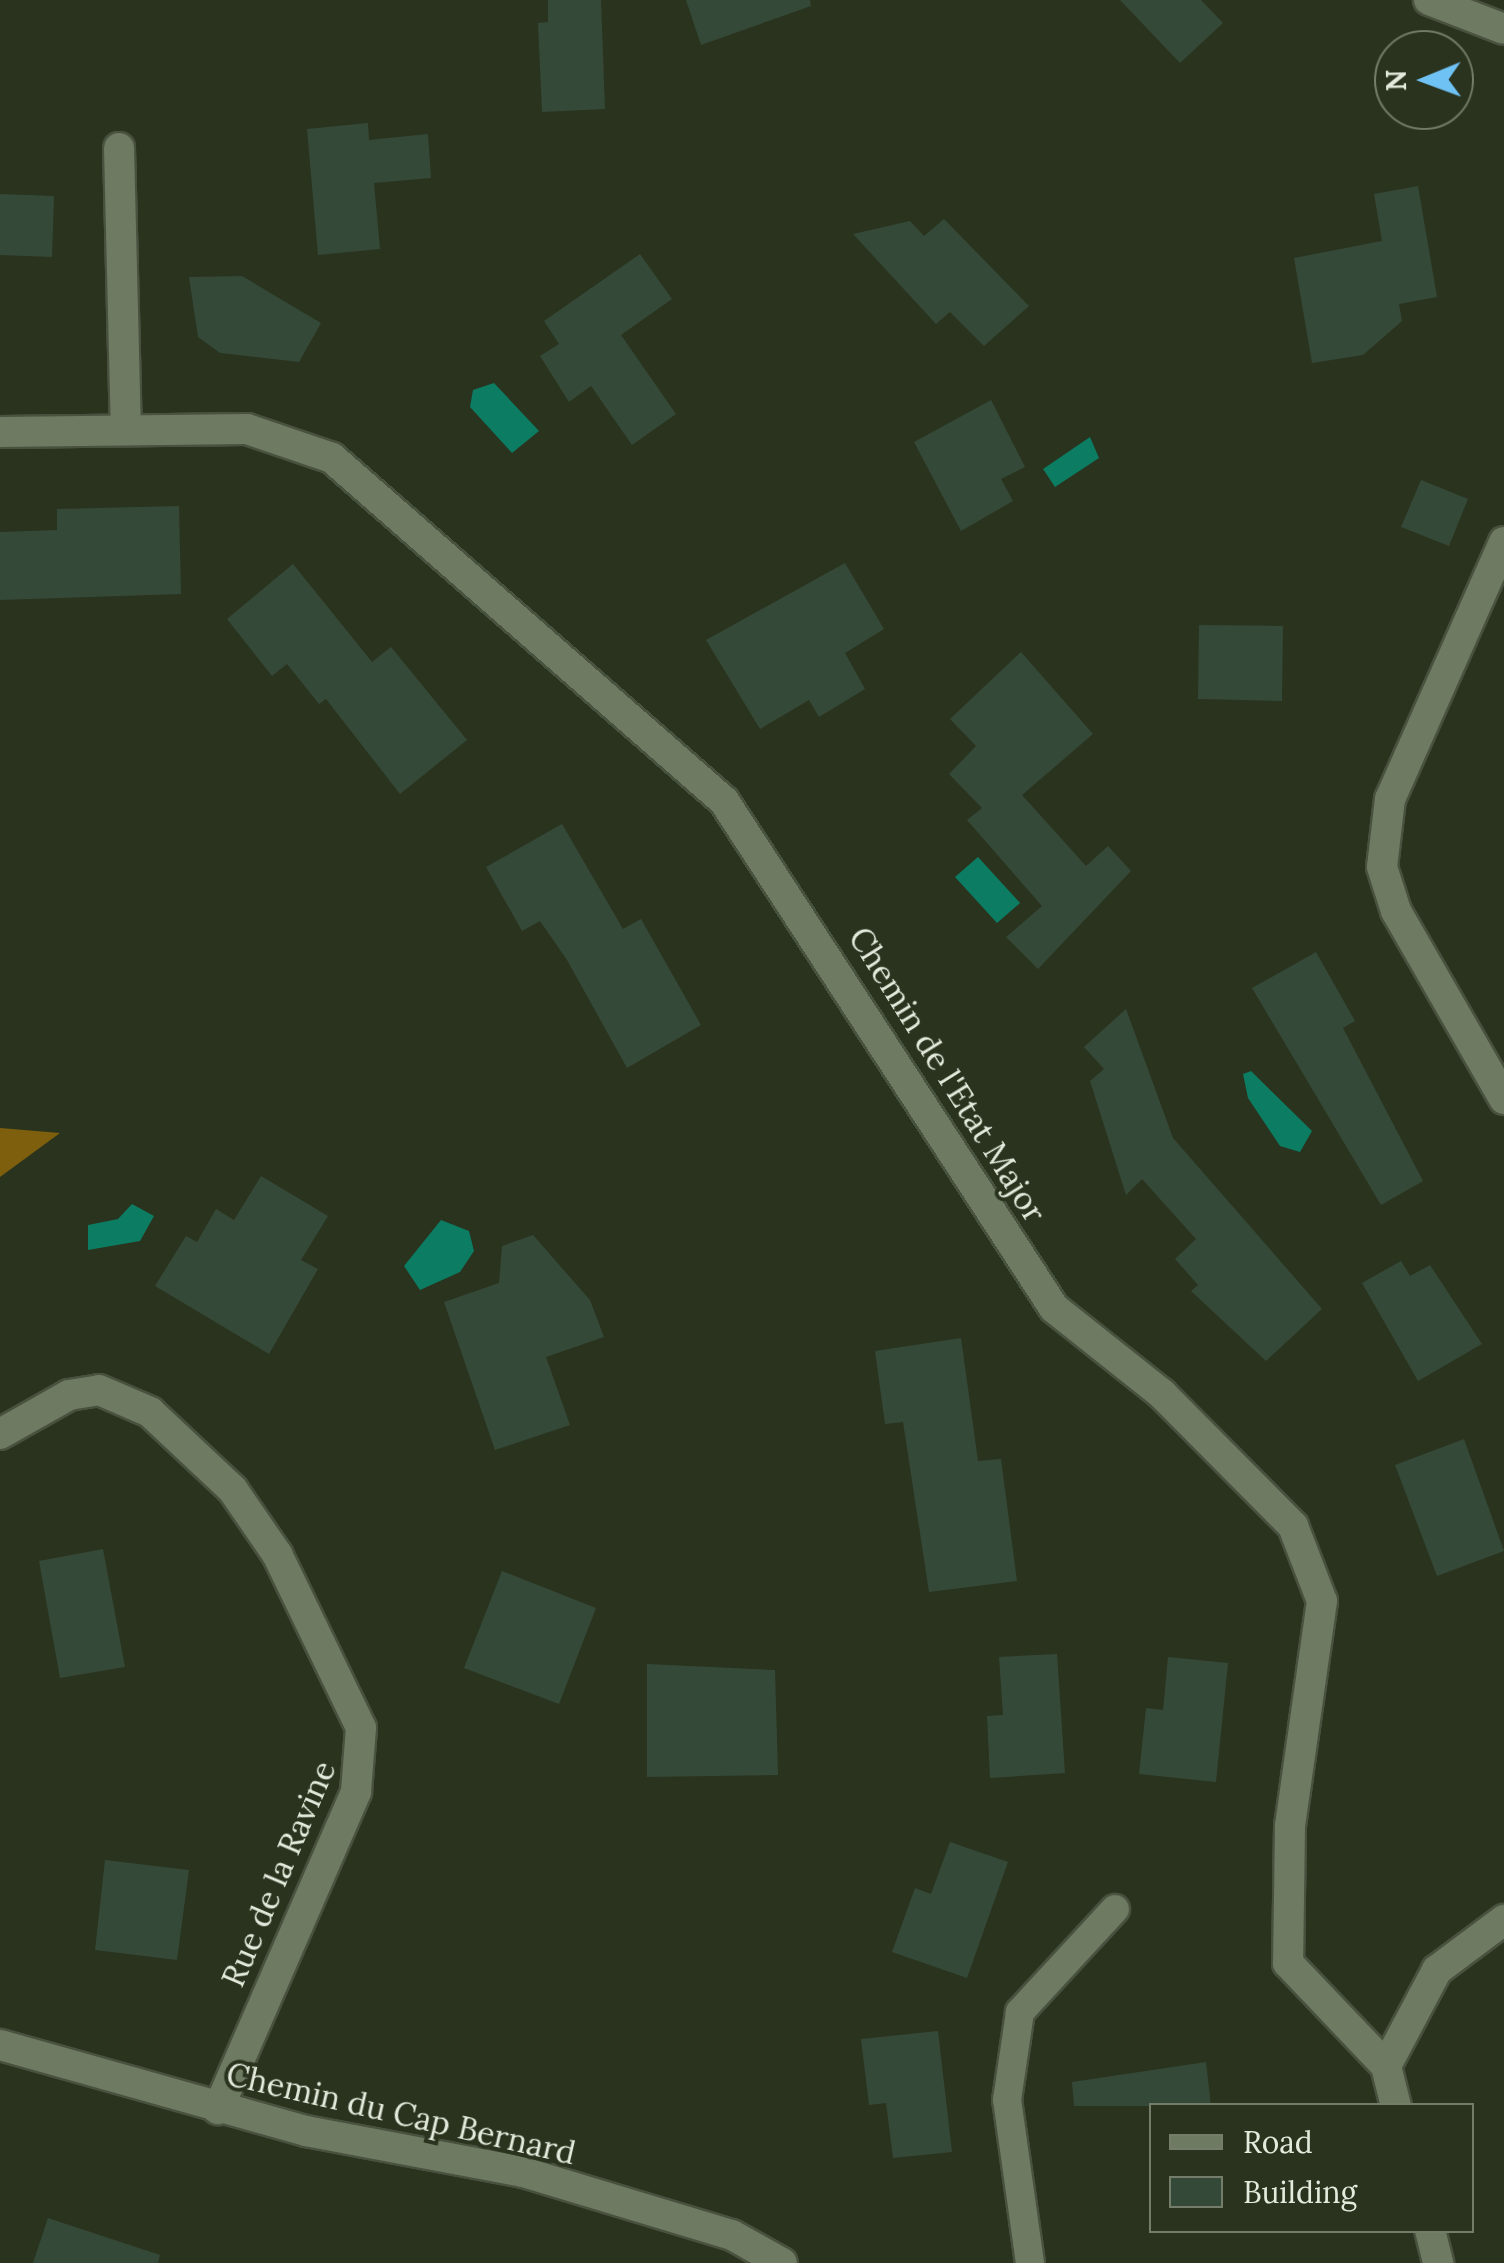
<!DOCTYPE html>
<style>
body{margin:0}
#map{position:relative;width:1504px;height:2263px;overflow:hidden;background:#2a331e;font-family:Lora,serif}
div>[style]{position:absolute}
.forest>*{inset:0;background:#7e5f0d}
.water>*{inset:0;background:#0c7c63}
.building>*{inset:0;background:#354938}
.roads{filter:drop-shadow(2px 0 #49513f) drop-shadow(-2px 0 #49513f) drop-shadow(0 2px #49513f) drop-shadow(0 -2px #49513f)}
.lane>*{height:28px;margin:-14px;padding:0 14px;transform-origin:14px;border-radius:14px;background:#6e7a62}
.street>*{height:30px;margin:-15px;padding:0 15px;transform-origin:15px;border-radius:15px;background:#6e7a62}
span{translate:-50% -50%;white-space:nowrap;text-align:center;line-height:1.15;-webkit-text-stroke:8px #2a331e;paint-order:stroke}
.street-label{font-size:32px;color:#e4ebdd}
.legend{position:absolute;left:1149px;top:2103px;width:325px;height:130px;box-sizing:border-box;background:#2a331e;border:2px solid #747d6a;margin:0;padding:12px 18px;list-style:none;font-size:30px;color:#e4ebdd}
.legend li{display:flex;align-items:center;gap:20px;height:50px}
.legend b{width:50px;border:2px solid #747d6a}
.north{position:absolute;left:1374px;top:30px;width:100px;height:100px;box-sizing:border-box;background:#2a331e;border:2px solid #747d6a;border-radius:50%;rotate:269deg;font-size:28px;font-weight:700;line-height:40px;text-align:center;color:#e4ebdd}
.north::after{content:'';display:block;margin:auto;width:35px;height:45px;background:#6fc2f4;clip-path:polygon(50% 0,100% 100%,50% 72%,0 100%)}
</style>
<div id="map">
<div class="forest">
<i style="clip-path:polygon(0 1128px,60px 1133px,0 1177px)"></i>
</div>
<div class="water">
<i style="clip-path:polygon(494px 383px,539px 431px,512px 453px,470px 407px,473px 390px)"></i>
<i style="clip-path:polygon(1090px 437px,1099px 458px,1055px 487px,1043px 469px)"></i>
<i style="clip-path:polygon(978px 857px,1020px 903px,997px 923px,955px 877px)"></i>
<i style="clip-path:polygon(1251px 1071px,1312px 1131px,1300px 1152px,1280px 1146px,1248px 1098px,1243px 1074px)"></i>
<i style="clip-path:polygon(132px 1204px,154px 1216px,140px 1241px,88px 1250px,88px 1225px,118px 1219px)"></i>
<i style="clip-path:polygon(441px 1220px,469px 1231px,474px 1251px,460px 1272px,420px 1290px,404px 1266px)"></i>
</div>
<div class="building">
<i style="clip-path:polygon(548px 0,601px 0,605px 109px,542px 112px,538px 23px,548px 22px)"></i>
<i style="clip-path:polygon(686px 0,810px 0,811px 6px,701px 45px)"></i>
<i style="clip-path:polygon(1120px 0,1201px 0,1223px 23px,1180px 63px)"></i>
<i style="clip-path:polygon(368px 123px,369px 140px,428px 134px,431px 178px,374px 183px,380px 249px,318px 255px,307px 129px)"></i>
<i style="clip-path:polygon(1418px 186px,1437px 297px,1399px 304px,1402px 321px,1363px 355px,1312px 363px,1294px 258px,1382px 241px,1374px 194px)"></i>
<i style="clip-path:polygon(0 194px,54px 196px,52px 257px,0 255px)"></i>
<i style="clip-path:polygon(944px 219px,1029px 306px,984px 346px,950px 312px,936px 324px,853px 234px,910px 221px,924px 236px)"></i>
<i style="clip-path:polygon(640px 254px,672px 299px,621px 335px,676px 414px,632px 445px,591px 386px,569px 402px,540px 356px,559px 344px,544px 321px)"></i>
<i style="clip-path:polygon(242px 276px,321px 323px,299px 362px,220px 353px,198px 337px,189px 277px)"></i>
<i style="clip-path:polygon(991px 400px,1025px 467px,1001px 479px,1013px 501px,961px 531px,914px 442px)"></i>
<i style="clip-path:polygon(1421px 480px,1468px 499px,1449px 546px,1401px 527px)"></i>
<i style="clip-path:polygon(179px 506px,181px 594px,0 600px,0 532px,57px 530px,57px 509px)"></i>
<i style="clip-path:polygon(845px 563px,884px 629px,845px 653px,865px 689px,819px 717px,809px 700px,760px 729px,706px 640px)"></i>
<i style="clip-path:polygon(293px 564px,372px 662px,391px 647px,467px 740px,400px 794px,326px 699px,319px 704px,287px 664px,272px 676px,227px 619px)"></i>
<i style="clip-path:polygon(1199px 625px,1283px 626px,1282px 701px,1198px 699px)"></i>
<i style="clip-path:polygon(1021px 652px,1093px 734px,1022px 795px,1086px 866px,1108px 846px,1131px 871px,1038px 969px,1006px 937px,1042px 906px,967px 820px,982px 808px,949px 774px,976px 746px,950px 719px)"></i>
<i style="clip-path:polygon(562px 824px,623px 929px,641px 919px,701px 1025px,627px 1068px,567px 960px,540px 921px,522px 931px,486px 867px)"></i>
<i style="clip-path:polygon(1316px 952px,1355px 1021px,1343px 1028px,1423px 1181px,1381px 1205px,1252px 988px)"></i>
<i style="clip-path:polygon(1126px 1009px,1173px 1138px,1322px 1309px,1266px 1361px,1191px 1291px,1198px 1285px,1175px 1259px,1196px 1239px,1142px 1179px,1126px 1195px,1090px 1081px,1104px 1069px,1084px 1047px)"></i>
<i style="clip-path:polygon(261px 1176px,328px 1216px,301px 1260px,318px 1269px,269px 1354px,155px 1286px,186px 1236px,197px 1242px,216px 1209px,234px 1220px)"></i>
<i style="clip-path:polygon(533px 1235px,590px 1300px,604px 1337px,546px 1357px,570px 1425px,495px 1450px,444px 1302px,499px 1283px,502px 1246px)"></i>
<i style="clip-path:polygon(1401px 1261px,1410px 1276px,1430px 1265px,1482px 1344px,1418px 1381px,1362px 1283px)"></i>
<i style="clip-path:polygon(961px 1338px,978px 1461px,1001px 1459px,1017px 1581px,929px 1592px,903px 1422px,885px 1424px,875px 1351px)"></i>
<i style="clip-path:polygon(1464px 1439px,1504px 1551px,1437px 1576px,1395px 1465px)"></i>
<i style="clip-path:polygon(103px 1549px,125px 1667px,60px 1678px,39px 1561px)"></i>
<i style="clip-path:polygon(502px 1571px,596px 1608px,559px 1704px,464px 1668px)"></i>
<i style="clip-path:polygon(1057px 1654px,1065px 1773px,990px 1778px,987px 1716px,1003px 1715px,999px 1657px)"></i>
<i style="clip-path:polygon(1168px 1657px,1228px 1663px,1216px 1782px,1139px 1774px,1146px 1708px,1163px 1710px)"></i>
<i style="clip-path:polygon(647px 1664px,775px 1670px,778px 1775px,647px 1777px)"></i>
<i style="clip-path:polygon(950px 1842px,1008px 1862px,967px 1978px,892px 1952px,915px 1888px,931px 1894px)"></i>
<i style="clip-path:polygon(105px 1860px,189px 1870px,177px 1960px,95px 1950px)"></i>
<i style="clip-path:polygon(938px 2031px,952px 2152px,893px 2158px,886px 2103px,869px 2105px,861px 2039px)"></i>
<i style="clip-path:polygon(1206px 2062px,1211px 2106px,1074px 2106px,1072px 2082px)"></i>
<i style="clip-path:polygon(48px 2218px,160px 2255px,158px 2263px,33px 2263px)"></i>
</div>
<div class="roads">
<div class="lane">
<i style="left:1030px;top:2263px;width:165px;rotate:-98deg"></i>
<i style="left:1007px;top:2100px;width:89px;rotate:-81.6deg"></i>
<i style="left:1020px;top:2012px;width:140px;rotate:-47.3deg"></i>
</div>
<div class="street">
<i style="left:1429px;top:0;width:80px;rotate:21.1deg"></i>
<i style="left:119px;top:148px;width:281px;rotate:88.6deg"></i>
<i style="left:0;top:432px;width:247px;rotate:-0.7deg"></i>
<i style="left:247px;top:429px;width:90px;rotate:18.8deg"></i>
<i style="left:332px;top:458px;width:521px;rotate:41.19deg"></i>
<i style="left:724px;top:801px;width:605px;rotate:56.94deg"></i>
<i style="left:1054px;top:1308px;width:138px;rotate:38.5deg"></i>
<i style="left:1162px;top:1394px;width:186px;rotate:45.2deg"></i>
<i style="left:1293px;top:1526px;width:80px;rotate:68.9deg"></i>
<i style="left:1322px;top:1601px;width:227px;rotate:98.1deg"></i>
<i style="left:1290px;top:1826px;width:137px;rotate:90.8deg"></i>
<i style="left:1288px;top:1963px;width:142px;rotate:46.4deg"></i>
<i style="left:1386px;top:2066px;width:41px;rotate:76deg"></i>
<i style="left:1504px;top:542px;width:281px;rotate:113.9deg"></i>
<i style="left:1390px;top:799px;width:68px;rotate:96.7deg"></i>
<i style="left:1382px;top:867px;width:46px;rotate:72.3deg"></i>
<i style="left:1396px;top:911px;width:217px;rotate:60.1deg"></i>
<i style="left:0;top:1434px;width:79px;rotate:-29.5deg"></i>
<i style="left:69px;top:1395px;width:30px;rotate:-9deg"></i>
<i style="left:99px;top:1390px;width:56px;rotate:23.3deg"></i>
<i style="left:150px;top:1412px;width:114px;rotate:43.2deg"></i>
<i style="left:233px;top:1490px;width:78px;rotate:55.5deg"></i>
<i style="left:277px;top:1554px;width:193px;rotate:64.2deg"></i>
<i style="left:361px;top:1728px;width:64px;rotate:94.5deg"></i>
<i style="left:356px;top:1792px;width:346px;rotate:113.5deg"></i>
<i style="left:0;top:2045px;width:318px;rotate:15.7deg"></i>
<i style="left:306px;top:2131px;width:221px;rotate:10.7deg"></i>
<i style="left:523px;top:2172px;width:218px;rotate:16.8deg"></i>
<i style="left:732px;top:2235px;width:57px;rotate:29.2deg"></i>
<i style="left:1386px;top:2066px;width:109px;rotate:-62deg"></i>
<i style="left:1437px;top:1970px;width:84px;rotate:-36.7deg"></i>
<i style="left:1430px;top:2230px;width:34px;rotate:76deg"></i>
</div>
</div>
<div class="street-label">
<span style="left:947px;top:1075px;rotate:58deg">Chemin de l'Etat Major</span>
<span style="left:279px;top:1874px;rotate:-67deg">Rue de la Ravine</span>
<span style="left:401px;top:2114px;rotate:13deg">Chemin du Cap Bernard</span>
</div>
<ul class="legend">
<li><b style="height:12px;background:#6e7a62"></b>Road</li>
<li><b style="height:28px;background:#354938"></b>Building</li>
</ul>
<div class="north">N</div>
</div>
